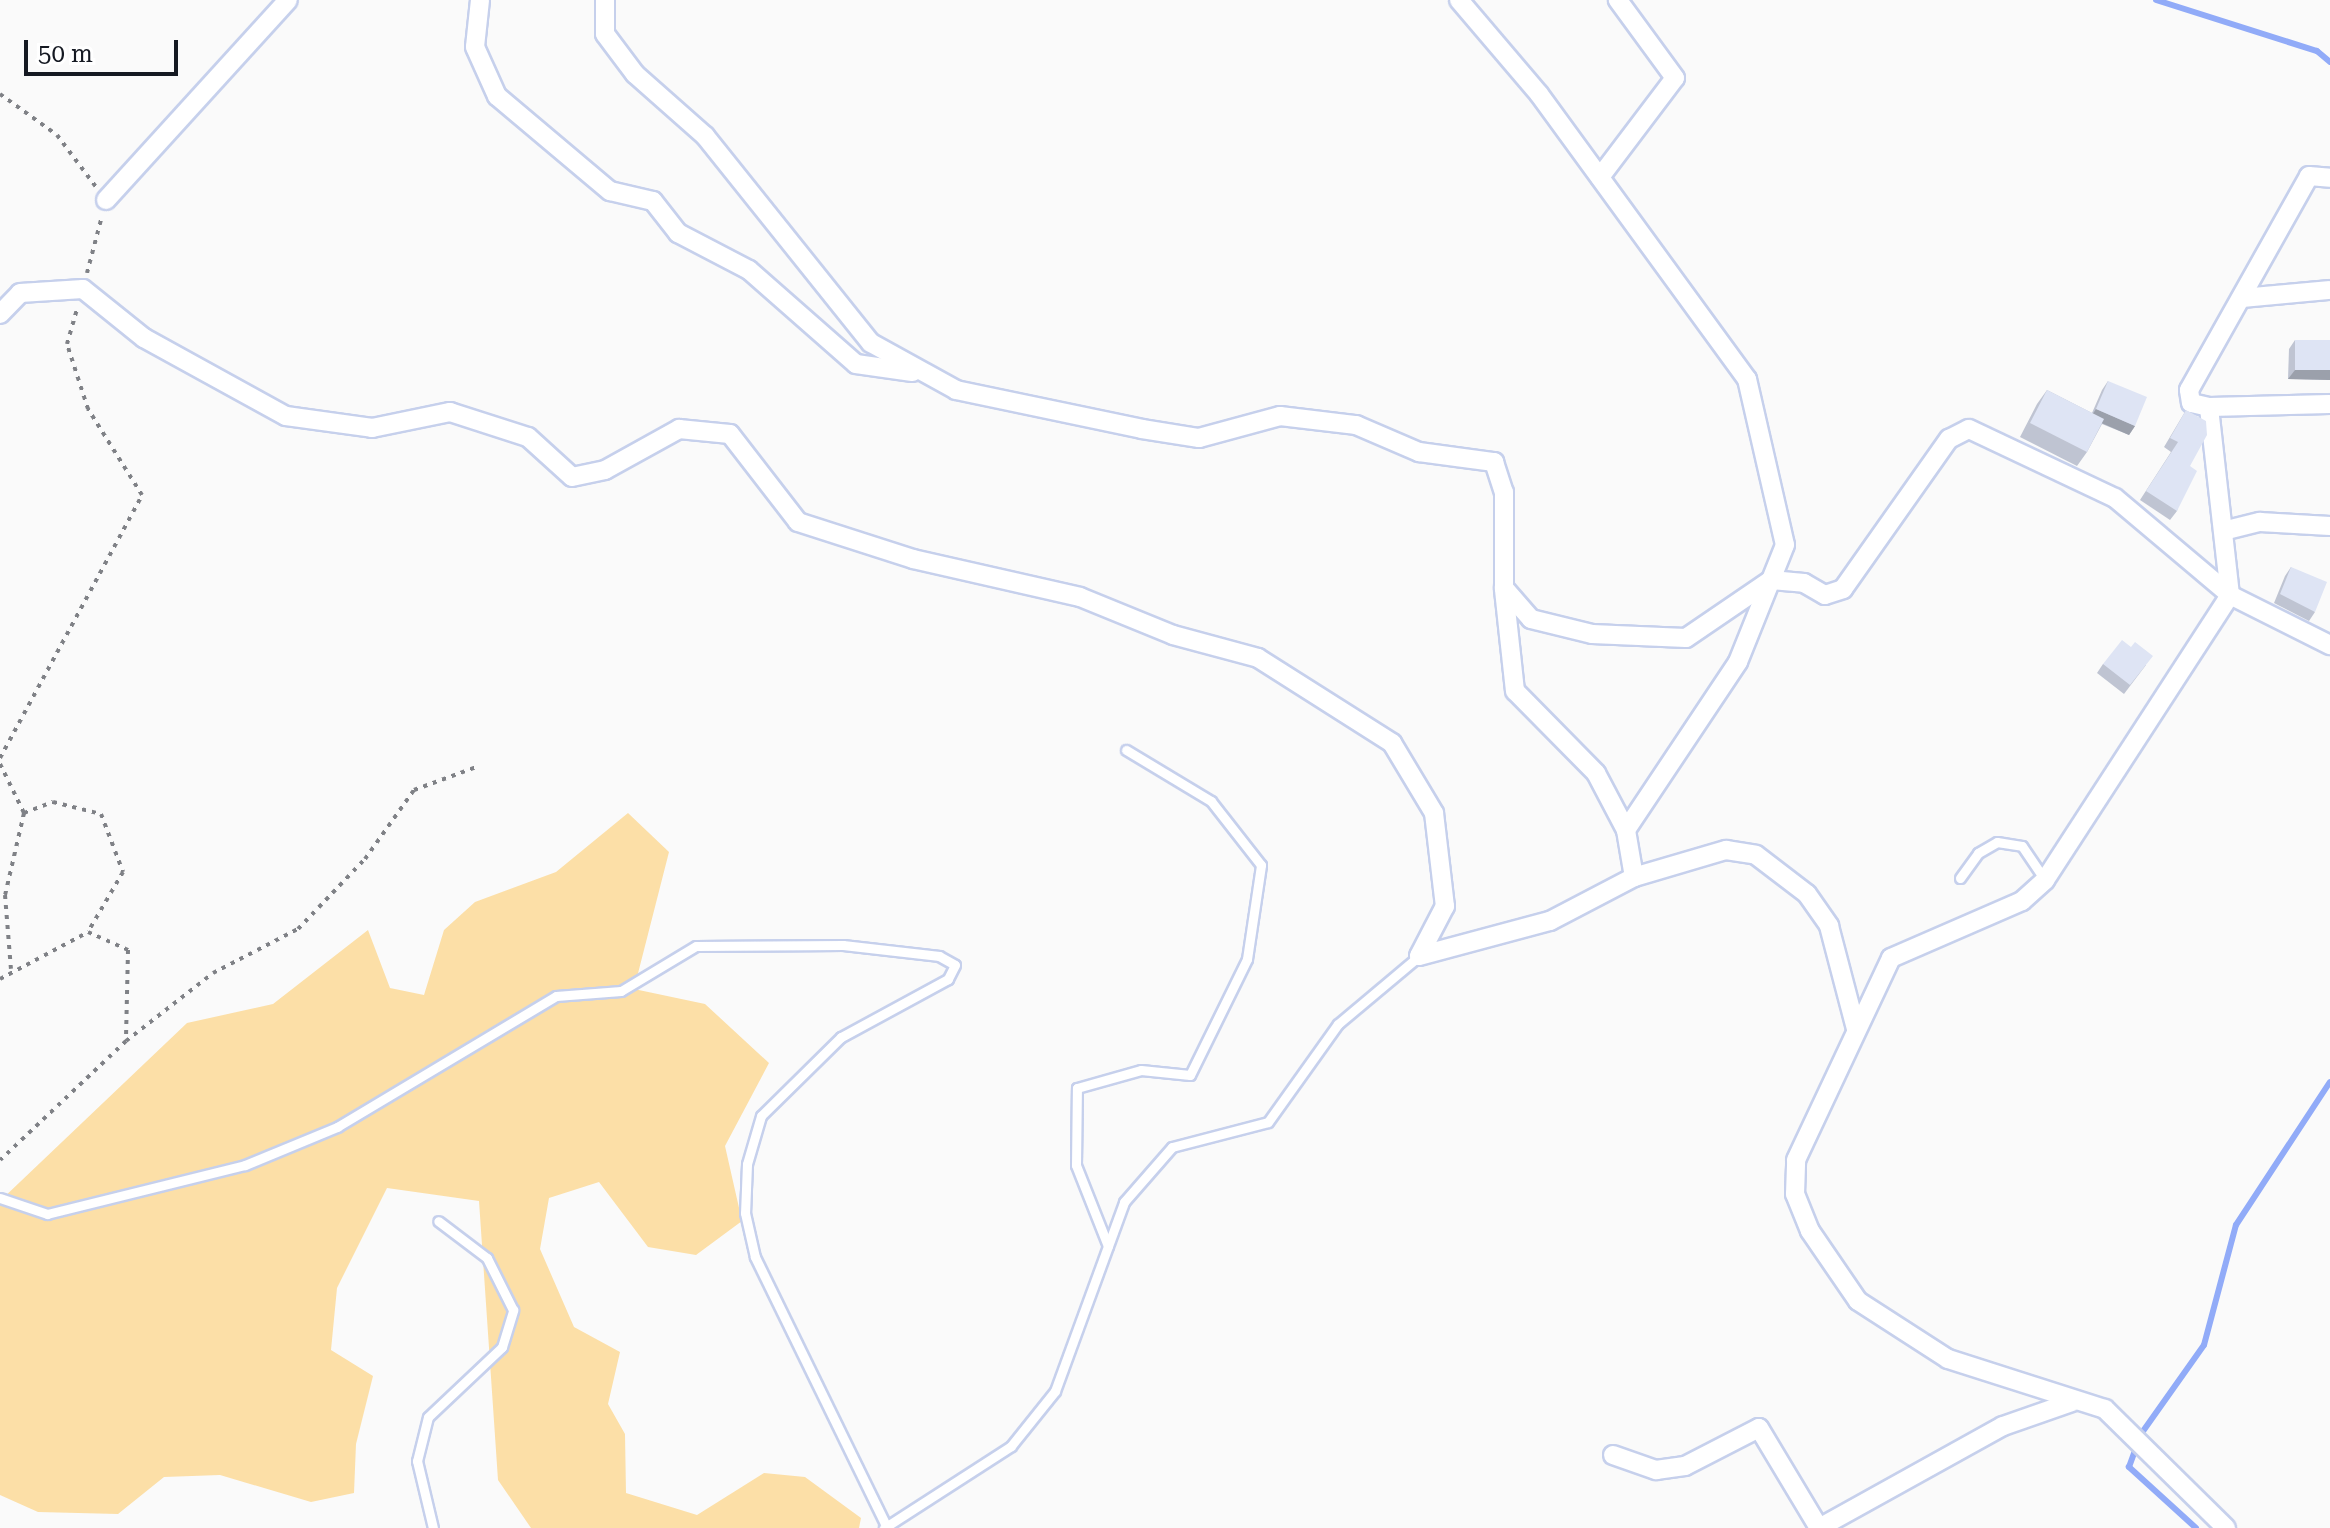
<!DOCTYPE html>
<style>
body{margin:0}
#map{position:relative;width:2330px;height:1528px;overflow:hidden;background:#fafafa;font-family:"Roboto Serif",serif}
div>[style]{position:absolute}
.green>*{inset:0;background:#fcdfa7}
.stream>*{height:6px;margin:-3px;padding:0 3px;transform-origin:3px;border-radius:3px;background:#91abf8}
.path>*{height:4px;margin-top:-2px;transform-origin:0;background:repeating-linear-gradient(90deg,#7f8186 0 4px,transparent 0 10px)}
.roads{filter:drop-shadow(2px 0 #c6d0ec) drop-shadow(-2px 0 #c6d0ec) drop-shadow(0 2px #c6d0ec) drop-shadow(0 -2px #c6d0ec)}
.service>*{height:9px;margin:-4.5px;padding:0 4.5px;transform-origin:4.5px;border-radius:4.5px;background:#fff}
.minor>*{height:18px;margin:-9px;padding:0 9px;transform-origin:9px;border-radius:9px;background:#fff}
.wall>*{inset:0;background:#bfc4d2}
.shaded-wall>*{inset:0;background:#9ba0ab}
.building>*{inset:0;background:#dee4f4}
span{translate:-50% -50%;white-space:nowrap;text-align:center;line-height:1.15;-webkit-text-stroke:7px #fff;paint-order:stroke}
.scale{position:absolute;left:24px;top:40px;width:154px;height:36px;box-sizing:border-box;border:4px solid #151922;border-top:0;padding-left:10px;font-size:24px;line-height:28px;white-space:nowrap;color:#151922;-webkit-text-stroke:6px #fff;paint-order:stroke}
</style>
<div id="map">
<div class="green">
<i style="clip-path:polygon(628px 813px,669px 852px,634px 989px,705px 1004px,769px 1063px,725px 1146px,742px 1221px,696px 1255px,648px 1247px,599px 1182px,549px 1198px,540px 1249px,574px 1327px,620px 1352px,608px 1404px,625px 1434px,626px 1493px,697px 1515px,764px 1473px,805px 1477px,861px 1518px,859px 1528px,531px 1528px,498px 1480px,479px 1201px,387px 1188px,337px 1288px,331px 1350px,373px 1376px,356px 1444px,354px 1493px,311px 1502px,220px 1475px,164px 1477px,118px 1514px,38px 1512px,0 1495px,0 1201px,187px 1023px,273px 1004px,368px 930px,390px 988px,424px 995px,444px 930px,475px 902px,556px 872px)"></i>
</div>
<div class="stream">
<i style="left:2156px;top:0;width:169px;rotate:17.6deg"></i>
<i style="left:2317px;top:51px;width:17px;rotate:40deg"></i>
<i style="left:2196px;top:1528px;width:91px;rotate:-137.7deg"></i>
<i style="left:2129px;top:1467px;width:35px;rotate:-70deg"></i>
<i style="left:2141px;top:1434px;width:109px;rotate:-54.7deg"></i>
<i style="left:2204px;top:1345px;width:124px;rotate:-75.1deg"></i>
<i style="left:2236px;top:1225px;width:171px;rotate:-56.7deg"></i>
</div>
<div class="path">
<i style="left:0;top:94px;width:70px;rotate:35.7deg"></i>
<i style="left:57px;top:135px;width:65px;rotate:53.1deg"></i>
<i style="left:87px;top:273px;width:59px;rotate:-75.3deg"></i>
<i style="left:0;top:758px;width:299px;rotate:-61.6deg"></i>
<i style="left:142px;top:495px;width:102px;rotate:-122.1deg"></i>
<i style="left:88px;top:409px;width:68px;rotate:-107.9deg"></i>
<i style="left:67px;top:344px;width:36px;rotate:-74deg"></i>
<i style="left:0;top:764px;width:55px;rotate:63.9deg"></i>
<i style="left:24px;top:813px;width:84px;rotate:103deg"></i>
<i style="left:5px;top:895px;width:74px;rotate:85.4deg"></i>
<i style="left:24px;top:813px;width:31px;rotate:-21deg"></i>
<i style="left:53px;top:802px;width:49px;rotate:14deg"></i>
<i style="left:101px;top:814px;width:62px;rotate:69.2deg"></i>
<i style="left:123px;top:872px;width:69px;rotate:120.3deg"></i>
<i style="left:0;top:979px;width:100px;rotate:-28.1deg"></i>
<i style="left:88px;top:932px;width:44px;rotate:24.2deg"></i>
<i style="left:128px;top:950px;width:91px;rotate:91.3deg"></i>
<i style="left:126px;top:1041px;width:173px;rotate:136.6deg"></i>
<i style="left:126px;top:1041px;width:110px;rotate:-38deg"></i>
<i style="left:213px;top:973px;width:96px;rotate:-27.4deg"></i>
<i style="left:298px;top:929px;width:97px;rotate:-46.3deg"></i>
<i style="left:365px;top:859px;width:85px;rotate:-54.6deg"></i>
<i style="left:414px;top:790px;width:69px;rotate:-20.3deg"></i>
</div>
<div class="roads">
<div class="service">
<i style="left:1960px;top:878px;width:31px;rotate:-54deg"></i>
<i style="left:1978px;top:853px;width:22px;rotate:-30deg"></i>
<i style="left:1997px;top:842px;width:25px;rotate:9deg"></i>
<i style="left:2022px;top:846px;width:41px;rotate:55.9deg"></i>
<i style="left:0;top:1198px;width:50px;rotate:18.8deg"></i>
<i style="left:47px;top:1214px;width:204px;rotate:-13.9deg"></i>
<i style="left:245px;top:1165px;width:100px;rotate:-22.4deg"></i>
<i style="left:337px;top:1127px;width:255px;rotate:-30.9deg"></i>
<i style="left:556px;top:996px;width:65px;rotate:-4.4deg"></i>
<i style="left:621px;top:991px;width:87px;rotate:-31deg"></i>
<i style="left:696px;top:946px;width:147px;rotate:-0.4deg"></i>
<i style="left:843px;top:945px;width:97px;rotate:6.5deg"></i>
<i style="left:939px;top:956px;width:18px;rotate:29deg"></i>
<i style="left:955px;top:965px;width:16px;rotate:117deg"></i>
<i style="left:948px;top:979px;width:122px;rotate:151.5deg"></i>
<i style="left:841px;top:1037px;width:112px;rotate:135.4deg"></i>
<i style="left:761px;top:1116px;width:50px;rotate:106.3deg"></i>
<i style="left:747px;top:1164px;width:49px;rotate:92.3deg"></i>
<i style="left:745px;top:1213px;width:45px;rotate:77.2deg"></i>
<i style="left:755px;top:1257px;width:301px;rotate:64deg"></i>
<i style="left:1108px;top:1246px;width:87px;rotate:-111.6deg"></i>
<i style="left:1076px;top:1165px;width:77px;rotate:-89.3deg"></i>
<i style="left:1077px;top:1088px;width:66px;rotate:-15.7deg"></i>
<i style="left:1141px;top:1070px;width:49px;rotate:5.8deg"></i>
<i style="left:1190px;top:1075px;width:129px;rotate:-63.8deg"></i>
<i style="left:1247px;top:959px;width:95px;rotate:-81.5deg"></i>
<i style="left:1261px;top:865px;width:81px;rotate:-128deg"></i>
<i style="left:1211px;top:801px;width:99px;rotate:-149deg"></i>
<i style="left:433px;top:1528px;width:69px;rotate:-103.4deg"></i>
<i style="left:417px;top:1461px;width:45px;rotate:-76deg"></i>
<i style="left:428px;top:1417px;width:102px;rotate:-43.4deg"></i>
<i style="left:502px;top:1347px;width:39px;rotate:-73deg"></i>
<i style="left:513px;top:1310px;width:58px;rotate:-116.6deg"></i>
<i style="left:487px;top:1258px;width:61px;rotate:-142.9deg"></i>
<i style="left:884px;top:1528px;width:151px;rotate:-32.8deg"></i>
<i style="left:1011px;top:1446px;width:70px;rotate:-51.3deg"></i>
<i style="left:1055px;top:1391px;width:201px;rotate:-69.9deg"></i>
<i style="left:1124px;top:1202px;width:73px;rotate:-48.9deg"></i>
<i style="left:1172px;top:1147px;width:99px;rotate:-14.6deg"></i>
<i style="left:1268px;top:1122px;width:120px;rotate:-54.5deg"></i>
<i style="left:1338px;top:1024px;width:106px;rotate:-40deg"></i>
</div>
<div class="minor">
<i style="left:480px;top:0;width:47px;rotate:96.1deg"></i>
<i style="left:475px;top:47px;width:54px;rotate:65.8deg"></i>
<i style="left:497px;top:96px;width:148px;rotate:40.1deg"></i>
<i style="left:610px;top:191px;width:44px;rotate:13.1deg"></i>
<i style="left:653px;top:201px;width:41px;rotate:52deg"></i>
<i style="left:678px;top:233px;width:80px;rotate:27.5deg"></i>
<i style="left:749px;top:270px;width:142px;rotate:41.3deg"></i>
<i style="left:856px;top:364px;width:57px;rotate:8.1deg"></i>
<i style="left:605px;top:0;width:34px;rotate:90deg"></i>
<i style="left:605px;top:34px;width:50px;rotate:53.1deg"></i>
<i style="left:635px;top:74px;width:94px;rotate:41.5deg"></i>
<i style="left:705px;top:136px;width:265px;rotate:51.3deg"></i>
<i style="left:871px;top:343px;width:97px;rotate:28.9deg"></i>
<i style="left:956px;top:390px;width:190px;rotate:11.8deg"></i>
<i style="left:1142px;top:429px;width:58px;rotate:9deg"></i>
<i style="left:1199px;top:438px;width:84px;rotate:-15.2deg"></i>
<i style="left:1280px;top:416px;width:77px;rotate:6.8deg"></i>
<i style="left:1356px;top:425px;width:69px;rotate:23.2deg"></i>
<i style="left:1419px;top:452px;width:76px;rotate:7.6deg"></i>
<i style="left:1494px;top:462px;width:32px;rotate:72deg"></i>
<i style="left:1504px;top:492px;width:96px;rotate:90deg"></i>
<i style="left:1504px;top:588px;width:41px;rotate:48.9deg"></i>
<i style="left:1531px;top:619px;width:63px;rotate:13.8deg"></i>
<i style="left:1592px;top:634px;width:94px;rotate:2.4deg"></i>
<i style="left:1686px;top:638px;width:103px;rotate:-34.3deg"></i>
<i style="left:1771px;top:580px;width:33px;rotate:5deg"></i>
<i style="left:1804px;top:583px;width:24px;rotate:30deg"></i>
<i style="left:1825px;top:595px;width:19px;rotate:-18deg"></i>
<i style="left:1843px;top:589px;width:184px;rotate:-54.8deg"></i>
<i style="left:1949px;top:439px;width:22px;rotate:-27deg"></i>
<i style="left:1969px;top:429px;width:161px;rotate:25.3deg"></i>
<i style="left:2115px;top:498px;width:150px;rotate:40.1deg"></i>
<i style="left:2230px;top:595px;width:112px;rotate:26.6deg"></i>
<i style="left:1459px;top:0;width:123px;rotate:49.6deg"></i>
<i style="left:1539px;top:94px;width:353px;rotate:53.9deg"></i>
<i style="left:1747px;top:379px;width:170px;rotate:77.1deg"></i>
<i style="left:1785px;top:545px;width:126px;rotate:111.9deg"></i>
<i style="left:1738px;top:662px;width:202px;rotate:123.7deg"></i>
<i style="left:1600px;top:177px;width:124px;rotate:-52.9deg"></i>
<i style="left:1675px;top:78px;width:97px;rotate:-126.2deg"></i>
<i style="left:106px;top:200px;width:270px;rotate:-47.7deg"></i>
<i style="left:2243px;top:298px;width:87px;rotate:-5.3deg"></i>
<i style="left:0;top:314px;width:29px;rotate:-46deg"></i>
<i style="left:20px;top:293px;width:63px;rotate:-3.6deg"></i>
<i style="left:83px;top:289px;width:78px;rotate:38.8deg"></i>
<i style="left:144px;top:338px;width:162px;rotate:28.8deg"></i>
<i style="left:286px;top:416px;width:87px;rotate:7.9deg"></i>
<i style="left:372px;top:428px;width:80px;rotate:-11.6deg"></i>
<i style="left:450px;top:412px;width:82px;rotate:17.8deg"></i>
<i style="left:528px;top:437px;width:59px;rotate:42.3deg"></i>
<i style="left:572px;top:477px;width:34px;rotate:-12deg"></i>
<i style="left:605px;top:470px;width:85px;rotate:-29deg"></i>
<i style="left:679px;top:429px;width:51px;rotate:5.6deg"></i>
<i style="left:730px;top:434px;width:111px;rotate:52.3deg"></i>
<i style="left:798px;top:522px;width:121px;rotate:17.8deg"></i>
<i style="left:913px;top:559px;width:171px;rotate:12.8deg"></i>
<i style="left:1080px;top:597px;width:100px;rotate:22.2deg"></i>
<i style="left:1173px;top:635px;width:88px;rotate:15.1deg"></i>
<i style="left:1258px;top:658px;width:159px;rotate:32.4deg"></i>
<i style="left:1392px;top:743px;width:82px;rotate:59deg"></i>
<i style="left:1434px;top:813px;width:94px;rotate:83.3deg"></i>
<i style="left:1445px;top:906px;width:56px;rotate:117.5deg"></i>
<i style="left:2209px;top:407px;width:121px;rotate:-1.4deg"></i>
<i style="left:2227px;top:530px;width:34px;rotate:-14deg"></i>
<i style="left:2260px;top:522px;width:70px;rotate:3.3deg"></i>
<i style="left:1634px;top:877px;width:96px;rotate:-16.4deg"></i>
<i style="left:1726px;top:850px;width:30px;rotate:9deg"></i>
<i style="left:1756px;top:855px;width:64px;rotate:37.4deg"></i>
<i style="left:1807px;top:894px;width:39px;rotate:55deg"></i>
<i style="left:1829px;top:926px;width:106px;rotate:75.3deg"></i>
<i style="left:1419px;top:956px;width:136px;rotate:-15deg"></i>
<i style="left:1550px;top:921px;width:95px;rotate:-27.6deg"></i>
<i style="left:1634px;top:877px;width:48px;rotate:-99.7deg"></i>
<i style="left:1626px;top:830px;width:64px;rotate:-117.8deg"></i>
<i style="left:1596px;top:773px;width:115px;rotate:-134.6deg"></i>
<i style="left:1515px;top:691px;width:103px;rotate:-96.2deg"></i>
<i style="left:1613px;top:1455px;width:46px;rotate:19.2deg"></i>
<i style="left:1656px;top:1470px;width:29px;rotate:-8deg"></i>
<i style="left:1685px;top:1466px;width:83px;rotate:-27.2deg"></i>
<i style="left:1759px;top:1428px;width:117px;rotate:59deg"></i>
<i style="left:1819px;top:1528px;width:210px;rotate:-29deg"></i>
<i style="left:2003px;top:1426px;width:73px;rotate:-19.2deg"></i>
<i style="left:2226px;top:1528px;width:170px;rotate:-135.5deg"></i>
<i style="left:2105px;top:1409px;width:165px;rotate:-162.3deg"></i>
<i style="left:1948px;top:1359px;width:107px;rotate:-147.2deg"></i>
<i style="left:1858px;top:1301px;width:85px;rotate:-124.4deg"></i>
<i style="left:1810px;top:1231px;width:40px;rotate:-112deg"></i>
<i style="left:1795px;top:1194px;width:34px;rotate:-88deg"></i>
<i style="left:1796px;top:1160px;width:223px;rotate:-64.8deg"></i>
<i style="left:1891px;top:958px;width:143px;rotate:-23.5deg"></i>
<i style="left:2022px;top:901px;width:31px;rotate:-42deg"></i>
<i style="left:2045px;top:880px;width:340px;rotate:-57deg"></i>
<i style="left:2230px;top:595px;width:189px;rotate:-96.4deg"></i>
<i style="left:2209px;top:407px;width:18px;rotate:-167deg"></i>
<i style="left:2191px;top:403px;width:13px;rotate:-99deg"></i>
<i style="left:2189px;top:390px;width:245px;rotate:-60.7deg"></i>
<i style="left:2309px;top:176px;width:21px;rotate:5deg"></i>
</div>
</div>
<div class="wall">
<i style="clip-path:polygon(2295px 340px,2330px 340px,2330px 380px,2288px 379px,2289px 349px)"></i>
<i style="clip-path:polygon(2108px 381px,2135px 426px,2129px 435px,2102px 424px,2087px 452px,2077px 466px,2020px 437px,2037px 404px,2047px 390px,2092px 413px,2102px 390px)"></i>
<i style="clip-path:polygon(2186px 410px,2190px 466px,2177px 511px,2170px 520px,2140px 500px,2171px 452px,2164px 447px)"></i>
<i style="clip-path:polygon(2291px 567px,2315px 612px,2309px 621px,2274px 603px,2285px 576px)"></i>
<i style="clip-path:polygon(2103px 664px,2146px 665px,2124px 694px,2097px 673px)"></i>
</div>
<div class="shaded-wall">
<i style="clip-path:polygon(2295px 370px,2330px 370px,2330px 380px,2288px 379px)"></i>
<i style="clip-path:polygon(2096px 409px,2135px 426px,2129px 435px,2090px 418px)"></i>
</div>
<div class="building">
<i style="clip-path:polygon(2295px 340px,2330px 340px,2330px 370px,2295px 370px)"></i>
<i style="clip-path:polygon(2108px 381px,2147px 397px,2135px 426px,2096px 409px)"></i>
<i style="clip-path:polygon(2047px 390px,2104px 419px,2087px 452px,2030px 423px)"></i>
<i style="clip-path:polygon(2186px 410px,2206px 421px,2207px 435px,2190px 466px,2197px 471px,2177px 511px,2146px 491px,2178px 442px,2170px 438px)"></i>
<i style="clip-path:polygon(2291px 567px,2327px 582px,2315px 612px,2280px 594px)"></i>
<i style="clip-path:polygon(2122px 640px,2131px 647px,2135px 642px,2153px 656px,2130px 685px,2103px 664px)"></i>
</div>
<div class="scale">50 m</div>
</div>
